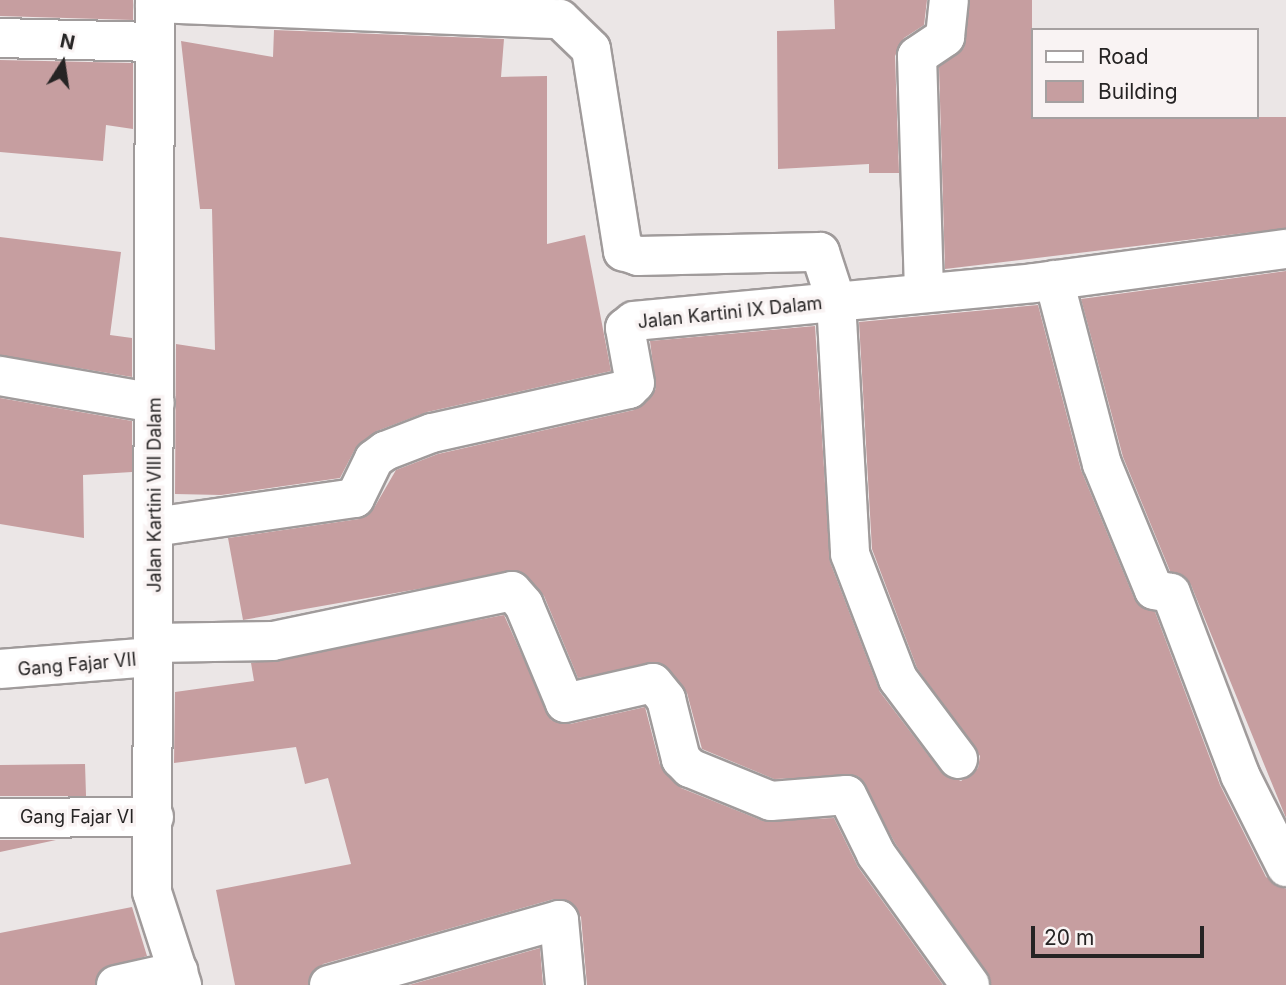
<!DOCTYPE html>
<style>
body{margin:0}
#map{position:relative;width:1286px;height:985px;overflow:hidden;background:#ebe6e6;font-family:Inter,sans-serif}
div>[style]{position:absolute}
.building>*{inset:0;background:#c69ea0}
.roads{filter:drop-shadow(2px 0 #a09b9b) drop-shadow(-2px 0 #a09b9b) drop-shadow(0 2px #a09b9b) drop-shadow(0 -2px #a09b9b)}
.street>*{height:38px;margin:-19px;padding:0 19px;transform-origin:19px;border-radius:19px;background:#fff}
span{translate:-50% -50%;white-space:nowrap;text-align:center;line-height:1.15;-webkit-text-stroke:7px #f9f3f3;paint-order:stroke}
.street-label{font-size:18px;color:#262424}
.legend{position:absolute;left:1031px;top:28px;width:228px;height:91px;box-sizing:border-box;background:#f9f3f3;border:2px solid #a5a0a0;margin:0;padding:9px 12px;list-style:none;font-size:21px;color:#262424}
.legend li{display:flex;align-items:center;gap:14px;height:35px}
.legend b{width:35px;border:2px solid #a5a0a0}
.north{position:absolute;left:28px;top:28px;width:70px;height:70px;-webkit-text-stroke:5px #f9f3f3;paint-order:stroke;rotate:12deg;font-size:19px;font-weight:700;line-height:28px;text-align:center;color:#262424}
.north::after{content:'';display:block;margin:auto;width:24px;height:32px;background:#262424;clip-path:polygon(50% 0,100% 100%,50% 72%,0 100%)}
.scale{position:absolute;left:1031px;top:926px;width:173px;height:32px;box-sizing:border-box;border:4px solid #262424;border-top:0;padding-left:9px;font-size:21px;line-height:24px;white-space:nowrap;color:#262424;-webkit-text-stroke:5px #f9f3f3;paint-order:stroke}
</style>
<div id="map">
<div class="building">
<i style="clip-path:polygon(0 0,133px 0,133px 20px,0 16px)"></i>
<i style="clip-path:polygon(834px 0,927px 0,924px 25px,904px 38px,895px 56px,899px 173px,869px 173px,869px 164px,778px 169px,777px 31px,835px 29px)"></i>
<i style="clip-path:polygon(970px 0,1032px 0,1032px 117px,1286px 117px,1286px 228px,945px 269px,939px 67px,964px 48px)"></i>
<i style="clip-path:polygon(274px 30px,504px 39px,501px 77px,547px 76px,547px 244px,585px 235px,611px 371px,427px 412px,377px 431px,355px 449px,340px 478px,221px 495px,175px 494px,176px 344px,215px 350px,212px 209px,200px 209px,181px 41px,273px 57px)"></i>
<i style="clip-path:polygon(0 60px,133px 63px,133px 129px,106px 125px,103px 161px,0 152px)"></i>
<i style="clip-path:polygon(0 237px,121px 252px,110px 335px,132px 338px,132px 377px,0 355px)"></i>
<i style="clip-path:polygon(1286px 271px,1286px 818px,1191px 585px,1170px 571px,1123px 457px,1081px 299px)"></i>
<i style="clip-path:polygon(1038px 305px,1081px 470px,1134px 598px,1155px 612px,1220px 785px,1266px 877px,1286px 889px,1286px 985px,991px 985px,895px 843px,858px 776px,774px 779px,702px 749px,687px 693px,661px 663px,578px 678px,544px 596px,520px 571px,243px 620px,228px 538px,359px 519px,374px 508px,396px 470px,438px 454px,634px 410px,656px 389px,650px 341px,815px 326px,830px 562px,880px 692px,941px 772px,961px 781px,978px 768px,980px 756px,917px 668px,872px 549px,859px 322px)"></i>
<i style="clip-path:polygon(0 398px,132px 421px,132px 472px,83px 475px,84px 538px,0 524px)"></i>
<i style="clip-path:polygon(504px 615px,551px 720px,570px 724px,645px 707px,660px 765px,681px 788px,763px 821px,834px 818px,858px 867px,943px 985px,587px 985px,581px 917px,566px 900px,554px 899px,323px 964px,308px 985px,235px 985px,216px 890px,351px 864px,328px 778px,305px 784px,296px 747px,174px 763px,175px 692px,254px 681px,251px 663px)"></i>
<i style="clip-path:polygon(85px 764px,86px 796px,0 796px,0 765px)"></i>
<i style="clip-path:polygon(0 840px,56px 840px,0 852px)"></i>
<i style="clip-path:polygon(132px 907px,147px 956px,102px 969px,95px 985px,0 985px,0 933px)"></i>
<i style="clip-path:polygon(540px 948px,543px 985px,409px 985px)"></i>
</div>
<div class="roads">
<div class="street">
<i style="left:155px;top:0;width:892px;rotate:90.19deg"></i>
<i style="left:152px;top:892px;width:98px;rotate:72.1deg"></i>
<i style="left:155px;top:3px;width:405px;rotate:2.3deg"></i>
<i style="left:560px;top:19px;width:43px;rotate:44.1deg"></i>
<i style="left:591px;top:49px;width:205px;rotate:81deg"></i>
<i style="left:623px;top:251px;width:16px;rotate:18deg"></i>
<i style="left:638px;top:256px;width:182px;rotate:-1.3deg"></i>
<i style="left:820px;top:252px;width:52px;rotate:71.9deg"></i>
<i style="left:836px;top:301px;width:253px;rotate:86.8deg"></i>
<i style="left:850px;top:554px;width:134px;rotate:69deg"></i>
<i style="left:898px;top:679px;width:100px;rotate:53.1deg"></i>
<i style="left:0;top:38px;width:155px;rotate:1.5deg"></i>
<i style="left:1054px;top:280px;width:190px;rotate:75.4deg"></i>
<i style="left:1102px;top:464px;width:136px;rotate:67.6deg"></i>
<i style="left:1154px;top:590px;width:17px;rotate:10deg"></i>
<i style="left:1171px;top:593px;width:195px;rotate:69.2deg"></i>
<i style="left:1240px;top:775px;width:103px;rotate:63.4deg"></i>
<i style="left:924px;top:291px;width:235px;rotate:-91.7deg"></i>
<i style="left:917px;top:56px;width:34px;rotate:-34deg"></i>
<i style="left:945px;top:37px;width:37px;rotate:-84deg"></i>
<i style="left:0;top:376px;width:157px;rotate:9.9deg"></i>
<i style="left:154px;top:527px;width:203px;rotate:-8.2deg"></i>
<i style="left:355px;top:498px;width:43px;rotate:-64deg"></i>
<i style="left:374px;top:459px;width:14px;rotate:-36deg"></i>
<i style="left:385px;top:451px;width:50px;rotate:-21deg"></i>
<i style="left:432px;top:433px;width:202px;rotate:-12.6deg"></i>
<i style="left:629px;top:389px;width:8px;rotate:-45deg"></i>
<i style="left:635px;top:383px;width:56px;rotate:-100.3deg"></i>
<i style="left:625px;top:328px;width:11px;rotate:-38deg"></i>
<i style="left:634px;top:321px;width:402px;rotate:-5.4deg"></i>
<i style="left:1034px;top:283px;width:254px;rotate:-7.7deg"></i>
<i style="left:154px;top:643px;width:119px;rotate:-1deg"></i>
<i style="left:273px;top:641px;width:244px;rotate:-11.8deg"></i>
<i style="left:512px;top:591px;width:18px;rotate:49deg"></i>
<i style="left:524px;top:605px;width:106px;rotate:67.3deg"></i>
<i style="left:565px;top:703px;width:90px;rotate:-12.8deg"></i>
<i style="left:653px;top:683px;width:21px;rotate:51deg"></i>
<i style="left:666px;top:699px;width:62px;rotate:76deg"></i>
<i style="left:681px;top:759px;width:13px;rotate:45deg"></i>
<i style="left:690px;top:768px;width:87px;rotate:22.2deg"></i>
<i style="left:771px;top:801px;width:76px;rotate:-4.5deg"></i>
<i style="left:847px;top:795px;width:66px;rotate:63.8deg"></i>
<i style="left:876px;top:854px;width:161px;rotate:54.3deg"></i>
<i style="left:0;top:669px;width:154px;rotate:-4.5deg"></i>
<i style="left:0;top:818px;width:154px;rotate:-0.4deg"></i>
<i style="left:116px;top:985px;width:64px;rotate:-12.7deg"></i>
<i style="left:329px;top:985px;width:239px;rotate:-15.8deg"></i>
<i style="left:559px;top:920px;width:65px;rotate:84.7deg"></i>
</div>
</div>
<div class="street-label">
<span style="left:730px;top:313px;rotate:-6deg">Jalan Kartini IX Dalam</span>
<span style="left:155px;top:495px;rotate:-90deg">Jalan Kartini VIII Dalam</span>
<span style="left:77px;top:665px;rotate:-5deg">Gang Fajar VII</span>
<span style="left:77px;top:817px">Gang Fajar VI</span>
</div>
<ul class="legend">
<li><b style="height:9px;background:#fff"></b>Road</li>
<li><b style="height:19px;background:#c69ea0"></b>Building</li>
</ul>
<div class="north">N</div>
<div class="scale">20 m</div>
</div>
